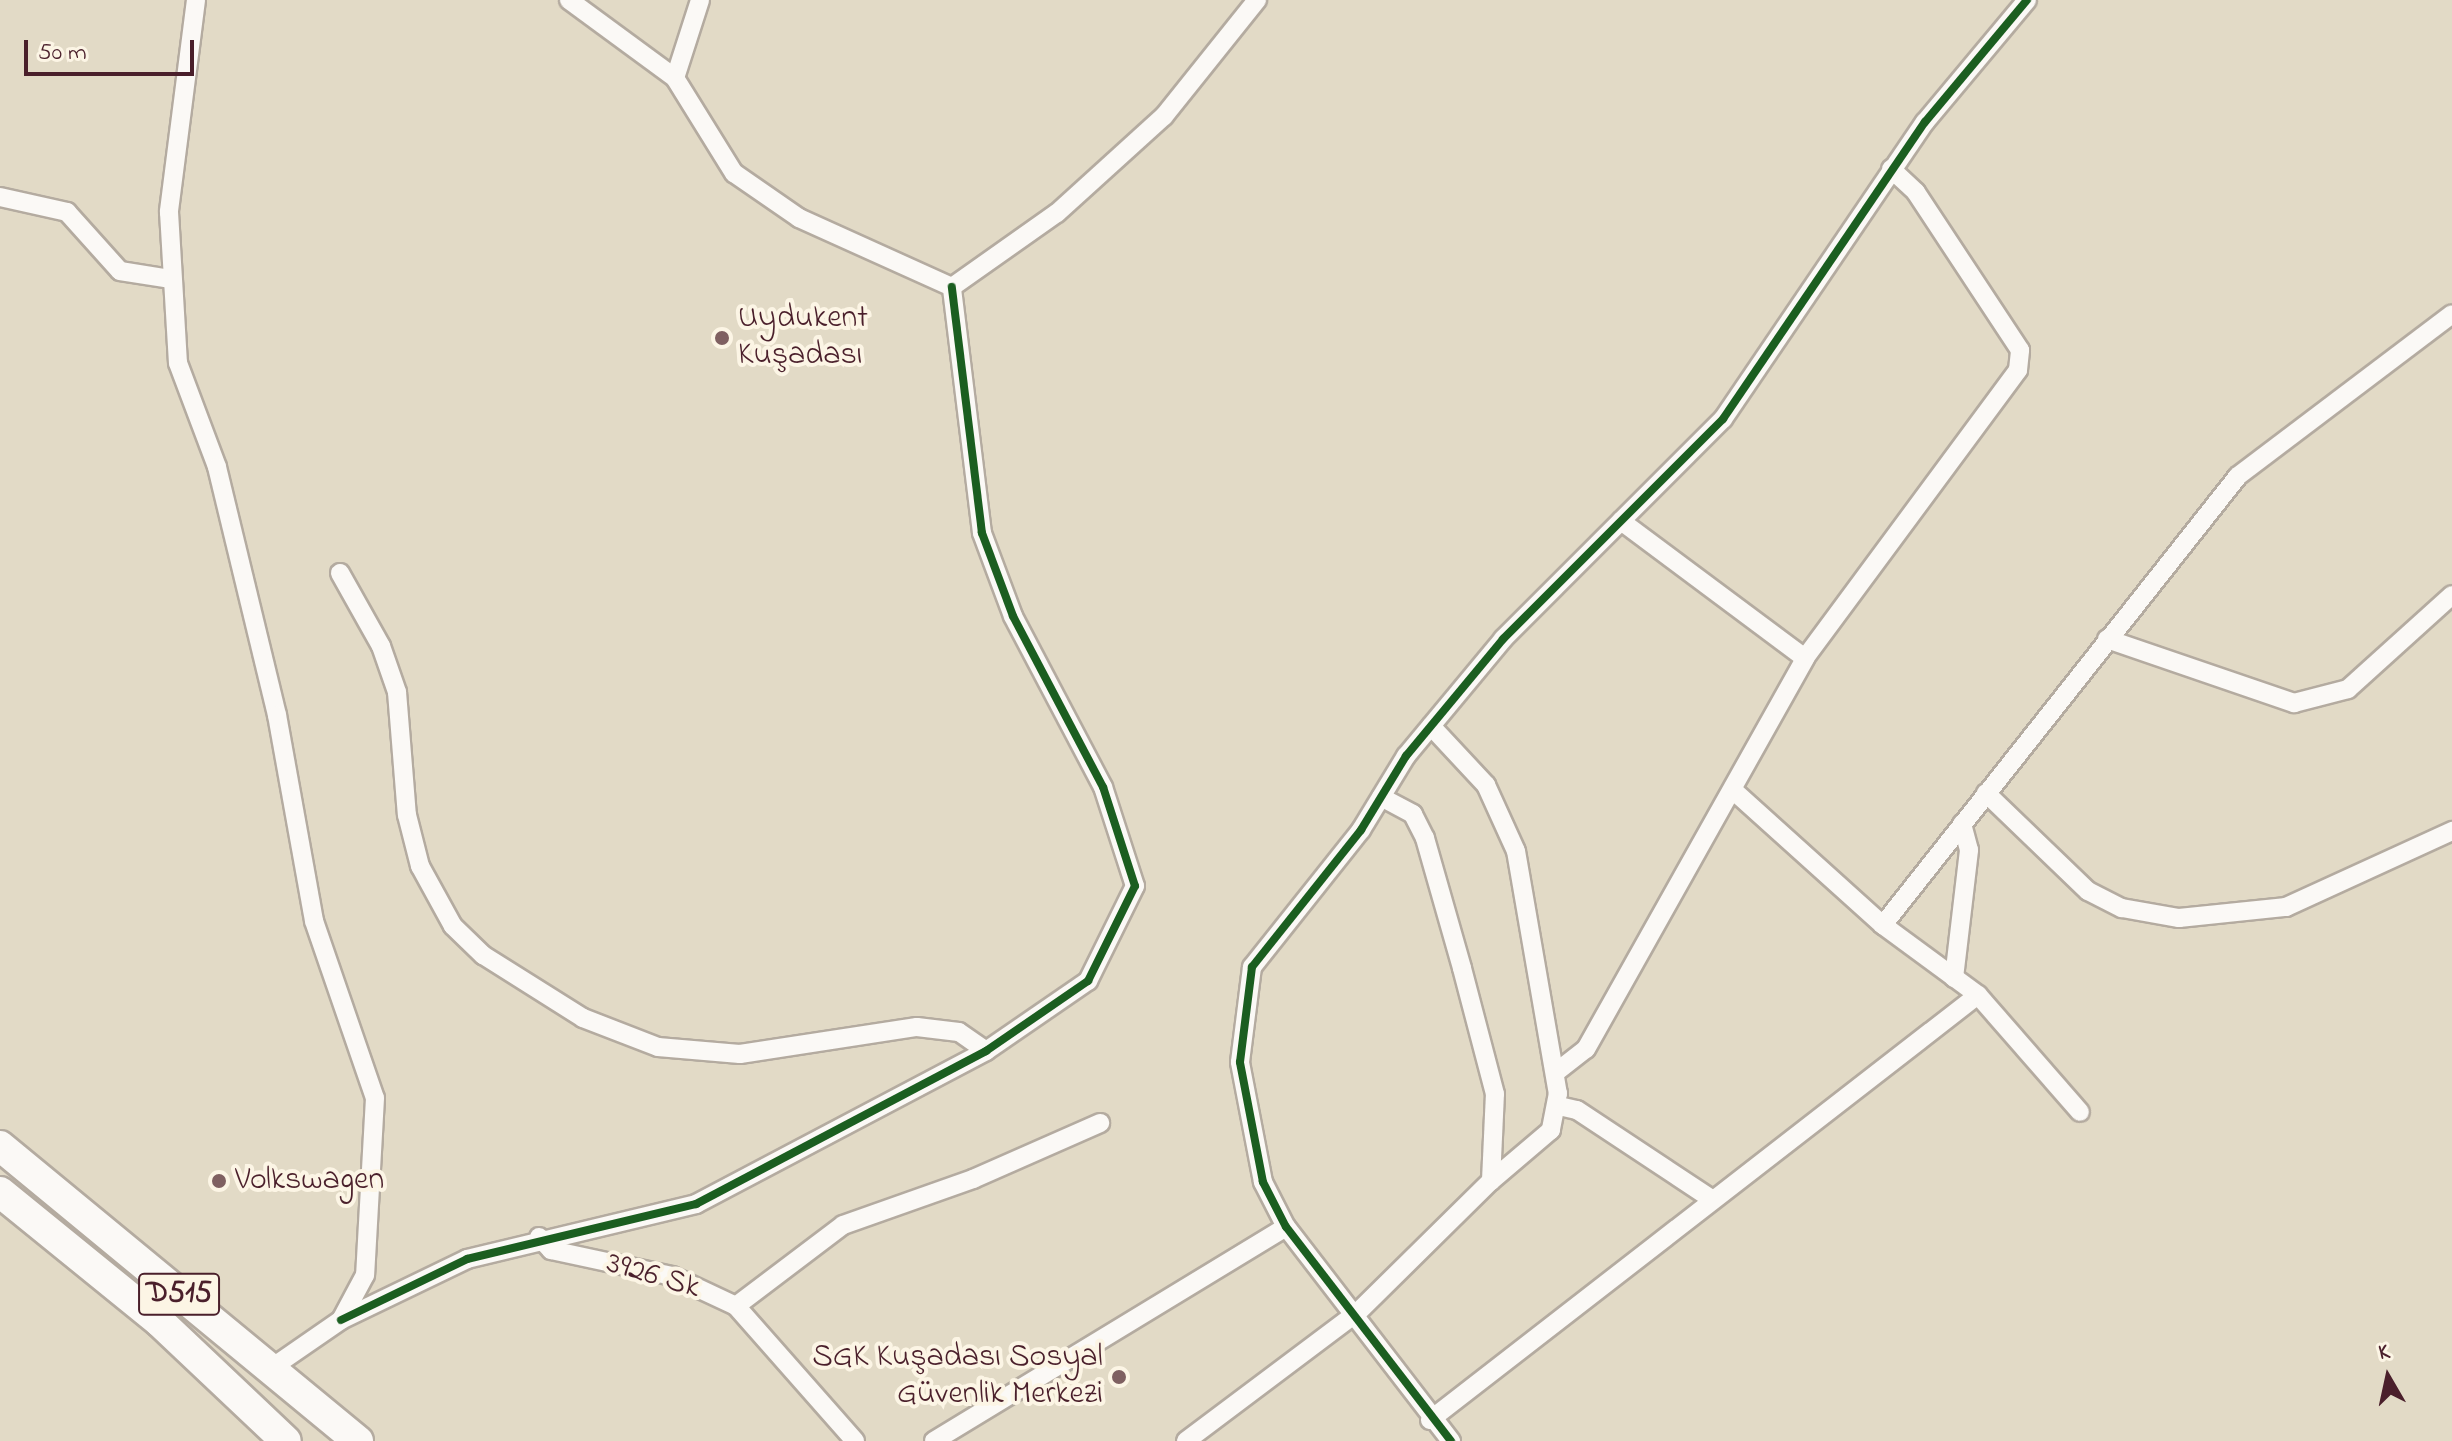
<!DOCTYPE html>
<meta charset="utf-8">
<style>
body{margin:0}
#map{position:relative;width:2452px;height:1441px;overflow:hidden;background:#e2dac6;font-family:"Indie Flower",sans-serif}
div>[style]{position:absolute}
.roads{filter:drop-shadow(2px 0 #b4aba0) drop-shadow(-2px 0 #b4aba0) drop-shadow(0 2px #b4aba0) drop-shadow(0 -2px #b4aba0)}
.minor>*{height:18px;margin:-9px;padding:0 9px;transform-origin:9px;border-radius:9px;background:#fbf9f6}
.trunk>*{height:30px;margin:-15px;padding:0 15px;transform-origin:15px;border-radius:15px;background:#fbf9f6}
.cycleway>*{height:8px;margin:-4px;padding:0 4px;transform-origin:4px;border-radius:4px;background:#1b5e20}
.dots>*{width:22px;height:22px;translate:-50% -50%;box-sizing:border-box;border:4px solid #fcf5e5;border-radius:50%}
span{translate:-50% -50%;white-space:nowrap;text-align:center;line-height:1.15;-webkit-text-stroke:8px #fcf5e5;paint-order:stroke}
.shield-label span{padding:2px 6px;background:#fcf5e5;border:2px solid;border-radius:6px;-webkit-text-stroke-width:0}
.shield-label{font-size:30px;color:#4a1f2b;font-weight:700}
.poi-label{font-size:32px;color:#4a1f2b}
.left{translate:0 -50%;text-align:left}
.right{translate:-100% -50%;text-align:right}
.street-label{font-size:32px;color:#4a1f2b}
.north{position:absolute;left:2348px;top:1337px;width:80px;height:80px;-webkit-text-stroke:6px #fcf5e5;paint-order:stroke;rotate:351deg;font-size:22px;font-weight:700;line-height:32px;text-align:center;color:#4a1f2b}
.north::after{content:'';display:block;margin:auto;width:28px;height:36px;background:#4a1f2b;clip-path:polygon(50% 0,100% 100%,50% 72%,0 100%)}
.scale{position:absolute;left:24px;top:40px;width:170px;height:36px;box-sizing:border-box;border:4px solid #4a1f2b;border-top:0;padding-left:10px;font-size:24px;line-height:28px;white-space:nowrap;color:#4a1f2b;-webkit-text-stroke:6px #fcf5e5;paint-order:stroke}
</style>
<div id="map">
<div class="roads">
<div class="minor">
<i style="left:196px;top:0;width:214px;rotate:97.3deg"></i>
<i style="left:169px;top:212px;width:151px;rotate:86.6deg"></i>
<i style="left:178px;top:363px;width:111px;rotate:69.4deg"></i>
<i style="left:217px;top:467px;width:255px;rotate:76.4deg"></i>
<i style="left:277px;top:715px;width:209px;rotate:79.8deg"></i>
<i style="left:314px;top:921px;width:187px;rotate:71deg"></i>
<i style="left:375px;top:1098px;width:177px;rotate:93.2deg"></i>
<i style="left:365px;top:1275px;width:51px;rotate:118.1deg"></i>
<i style="left:341px;top:1320px;width:86px;rotate:145.4deg"></i>
<i style="left:569px;top:0;width:132px;rotate:36.3deg"></i>
<i style="left:675px;top:78px;width:112px;rotate:58.2deg"></i>
<i style="left:734px;top:173px;width:79px;rotate:34.7deg"></i>
<i style="left:799px;top:218px;width:168px;rotate:24.3deg"></i>
<i style="left:675px;top:78px;width:82px;rotate:-72.2deg"></i>
<i style="left:0;top:197px;width:69px;rotate:12.6deg"></i>
<i style="left:67px;top:212px;width:79px;rotate:48.1deg"></i>
<i style="left:120px;top:271px;width:52px;rotate:8.9deg"></i>
<i style="left:952px;top:287px;width:128px;rotate:-35.2deg"></i>
<i style="left:1057px;top:213px;width:144px;rotate:-42.2deg"></i>
<i style="left:1164px;top:116px;width:149px;rotate:-51.3deg"></i>
<i style="left:1621px;top:521px;width:229px;rotate:36.7deg"></i>
<i style="left:340px;top:573px;width:84px;rotate:60.7deg"></i>
<i style="left:381px;top:646px;width:49px;rotate:70.8deg"></i>
<i style="left:397px;top:692px;width:123px;rotate:85.4deg"></i>
<i style="left:407px;top:815px;width:53px;rotate:75.7deg"></i>
<i style="left:420px;top:866px;width:68px;rotate:61.2deg"></i>
<i style="left:453px;top:926px;width:42px;rotate:44deg"></i>
<i style="left:483px;top:955px;width:118px;rotate:32.2deg"></i>
<i style="left:583px;top:1018px;width:80px;rotate:21.1deg"></i>
<i style="left:658px;top:1047px;width:82px;rotate:4.9deg"></i>
<i style="left:740px;top:1054px;width:179px;rotate:-8.7deg"></i>
<i style="left:917px;top:1027px;width:42px;rotate:6.8deg"></i>
<i style="left:959px;top:1032px;width:33px;rotate:35deg"></i>
<i style="left:2107px;top:639px;width:198px;rotate:18.9deg"></i>
<i style="left:2294px;top:703px;width:56px;rotate:-14.5deg"></i>
<i style="left:2348px;top:689px;width:140px;rotate:-42.1deg"></i>
<i style="left:1431px;top:726px;width:81px;rotate:47deg"></i>
<i style="left:1486px;top:785px;width:72px;rotate:65.6deg"></i>
<i style="left:1516px;top:851px;width:246px;rotate:80.2deg"></i>
<i style="left:1558px;top:1093px;width:38px;rotate:101deg"></i>
<i style="left:1551px;top:1130px;width:79px;rotate:139.6deg"></i>
<i style="left:1734px;top:791px;width:200px;rotate:42deg"></i>
<i style="left:1883px;top:925px;width:118px;rotate:36.4deg"></i>
<i style="left:1978px;top:995px;width:155px;rotate:48.9deg"></i>
<i style="left:1986px;top:793px;width:141px;rotate:43.9deg"></i>
<i style="left:2088px;top:891px;width:38px;rotate:27deg"></i>
<i style="left:2122px;top:908px;width:58px;rotate:10deg"></i>
<i style="left:2179px;top:918px;width:108px;rotate:-5.9deg"></i>
<i style="left:2286px;top:907px;width:183px;rotate:-24.6deg"></i>
<i style="left:1883px;top:925px;width:572px;rotate:-51.67deg"></i>
<i style="left:2238px;top:476px;width:268px;rotate:-37.1deg"></i>
<i style="left:1954px;top:978px;width:129px;rotate:-83.3deg"></i>
<i style="left:1969px;top:850px;width:27px;rotate:-105deg"></i>
<i style="left:1555px;top:1073px;width:39px;rotate:-38deg"></i>
<i style="left:1586px;top:1049px;width:448px;rotate:-60.7deg"></i>
<i style="left:1805px;top:658px;width:358px;rotate:-53.5deg"></i>
<i style="left:2018px;top:370px;width:20px;rotate:-84deg"></i>
<i style="left:2020px;top:350px;width:189px;rotate:-123.4deg"></i>
<i style="left:1916px;top:192px;width:34px;rotate:-137deg"></i>
<i style="left:1559px;top:1106px;width:18px;rotate:13deg"></i>
<i style="left:1577px;top:1110px;width:159px;rotate:33.5deg"></i>
<i style="left:539px;top:1237px;width:18px;rotate:47deg"></i>
<i style="left:551px;top:1250px;width:124px;rotate:12.1deg"></i>
<i style="left:672px;top:1276px;width:71px;rotate:25.1deg"></i>
<i style="left:736px;top:1306px;width:180px;rotate:48.6deg"></i>
<i style="left:736px;top:1306px;width:134px;rotate:-37.1deg"></i>
<i style="left:843px;top:1225px;width:138px;rotate:-19.5deg"></i>
<i style="left:973px;top:1179px;width:139px;rotate:-23.8deg"></i>
<i style="left:341px;top:1320px;width:140px;rotate:-25.8deg"></i>
<i style="left:467px;top:1259px;width:236px;rotate:-13.5deg"></i>
<i style="left:696px;top:1204px;width:328px;rotate:-27.8deg"></i>
<i style="left:986px;top:1051px;width:124px;rotate:-34.5deg"></i>
<i style="left:1088px;top:981px;width:106px;rotate:-63.7deg"></i>
<i style="left:1135px;top:886px;width:104px;rotate:-107.9deg"></i>
<i style="left:1103px;top:787px;width:193px;rotate:-117.8deg"></i>
<i style="left:1013px;top:616px;width:89px;rotate:-110.5deg"></i>
<i style="left:982px;top:533px;width:248px;rotate:-97deg"></i>
<i style="left:1430px;top:1420px;width:693px;rotate:-37.8deg"></i>
<i style="left:934px;top:1441px;width:412px;rotate:-31.3deg"></i>
<i style="left:1186px;top:1441px;width:215px;rotate:-36.9deg"></i>
<i style="left:1358px;top:1312px;width:187px;rotate:-44.6deg"></i>
<i style="left:1491px;top:1181px;width:87px;rotate:-87.4deg"></i>
<i style="left:1495px;top:1094px;width:130px;rotate:-104.7deg"></i>
<i style="left:1462px;top:968px;width:135px;rotate:-105.9deg"></i>
<i style="left:1425px;top:838px;width:27px;rotate:-117deg"></i>
<i style="left:1413px;top:814px;width:36px;rotate:-152deg"></i>
<i style="left:1451px;top:1441px;width:270px;rotate:-127.6deg"></i>
<i style="left:1286px;top:1227px;width:51px;rotate:-117.1deg"></i>
<i style="left:1263px;top:1182px;width:122px;rotate:-100.9deg"></i>
<i style="left:1240px;top:1062px;width:96px;rotate:-82.8deg"></i>
<i style="left:1252px;top:967px;width:175px;rotate:-51.5deg"></i>
<i style="left:1361px;top:830px;width:87px;rotate:-58.7deg"></i>
<i style="left:1406px;top:756px;width:152px;rotate:-50.3deg"></i>
<i style="left:1503px;top:639px;width:311px;rotate:-45deg"></i>
<i style="left:1723px;top:419px;width:359px;rotate:-55.8deg"></i>
<i style="left:1925px;top:122px;width:159px;rotate:-50.1deg"></i>
</div>
<div class="trunk">
<i style="left:0;top:1146px;width:464px;rotate:39.5deg"></i>
<i style="left:0;top:1192px;width:206px;rotate:39.1deg"></i>
<i style="left:160px;top:1322px;width:173px;rotate:43.4deg"></i>
</div>
</div>
<div class="cycleway">
<i style="left:341px;top:1320px;width:140px;rotate:-25.8deg"></i>
<i style="left:467px;top:1259px;width:236px;rotate:-13.5deg"></i>
<i style="left:696px;top:1204px;width:328px;rotate:-27.8deg"></i>
<i style="left:986px;top:1051px;width:124px;rotate:-34.5deg"></i>
<i style="left:1088px;top:981px;width:106px;rotate:-63.7deg"></i>
<i style="left:1135px;top:886px;width:104px;rotate:-107.9deg"></i>
<i style="left:1103px;top:787px;width:193px;rotate:-117.8deg"></i>
<i style="left:1013px;top:616px;width:89px;rotate:-110.5deg"></i>
<i style="left:982px;top:533px;width:248px;rotate:-97deg"></i>
<i style="left:1451px;top:1441px;width:270px;rotate:-127.6deg"></i>
<i style="left:1286px;top:1227px;width:51px;rotate:-117.1deg"></i>
<i style="left:1263px;top:1182px;width:122px;rotate:-100.9deg"></i>
<i style="left:1240px;top:1062px;width:96px;rotate:-82.8deg"></i>
<i style="left:1252px;top:967px;width:175px;rotate:-51.5deg"></i>
<i style="left:1361px;top:830px;width:87px;rotate:-58.7deg"></i>
<i style="left:1406px;top:756px;width:152px;rotate:-50.3deg"></i>
<i style="left:1503px;top:639px;width:311px;rotate:-45deg"></i>
<i style="left:1723px;top:419px;width:359px;rotate:-55.8deg"></i>
<i style="left:1925px;top:122px;width:159px;rotate:-50.1deg"></i>
</div>
<div class="dots">
<i style="left:722px;top:338px;background:#7f6061"></i>
<i style="left:219px;top:1181px;background:#7f6061"></i>
<i style="left:1119px;top:1377px;background:#7f6061"></i>
</div>
<div class="shield-label">
<span style="left:179px;top:1294px">D515</span>
</div>
<div class="poi-label">
<span class="left" style="left:738px;top:338px">Uydukent<br>Kuşadası</span>
<span class="left" style="left:235px;top:1181px">Volkswagen</span>
<span class="right" style="left:1103px;top:1377px">SGK Kuşadası Sosyal<br>Güvenlik Merkezi</span>
</div>
<div class="street-label">
<span style="left:653px;top:1277px;rotate:16deg">3926 Sk</span>
</div>
<div class="north">K</div>
<div class="scale">50 m</div>
</div>
